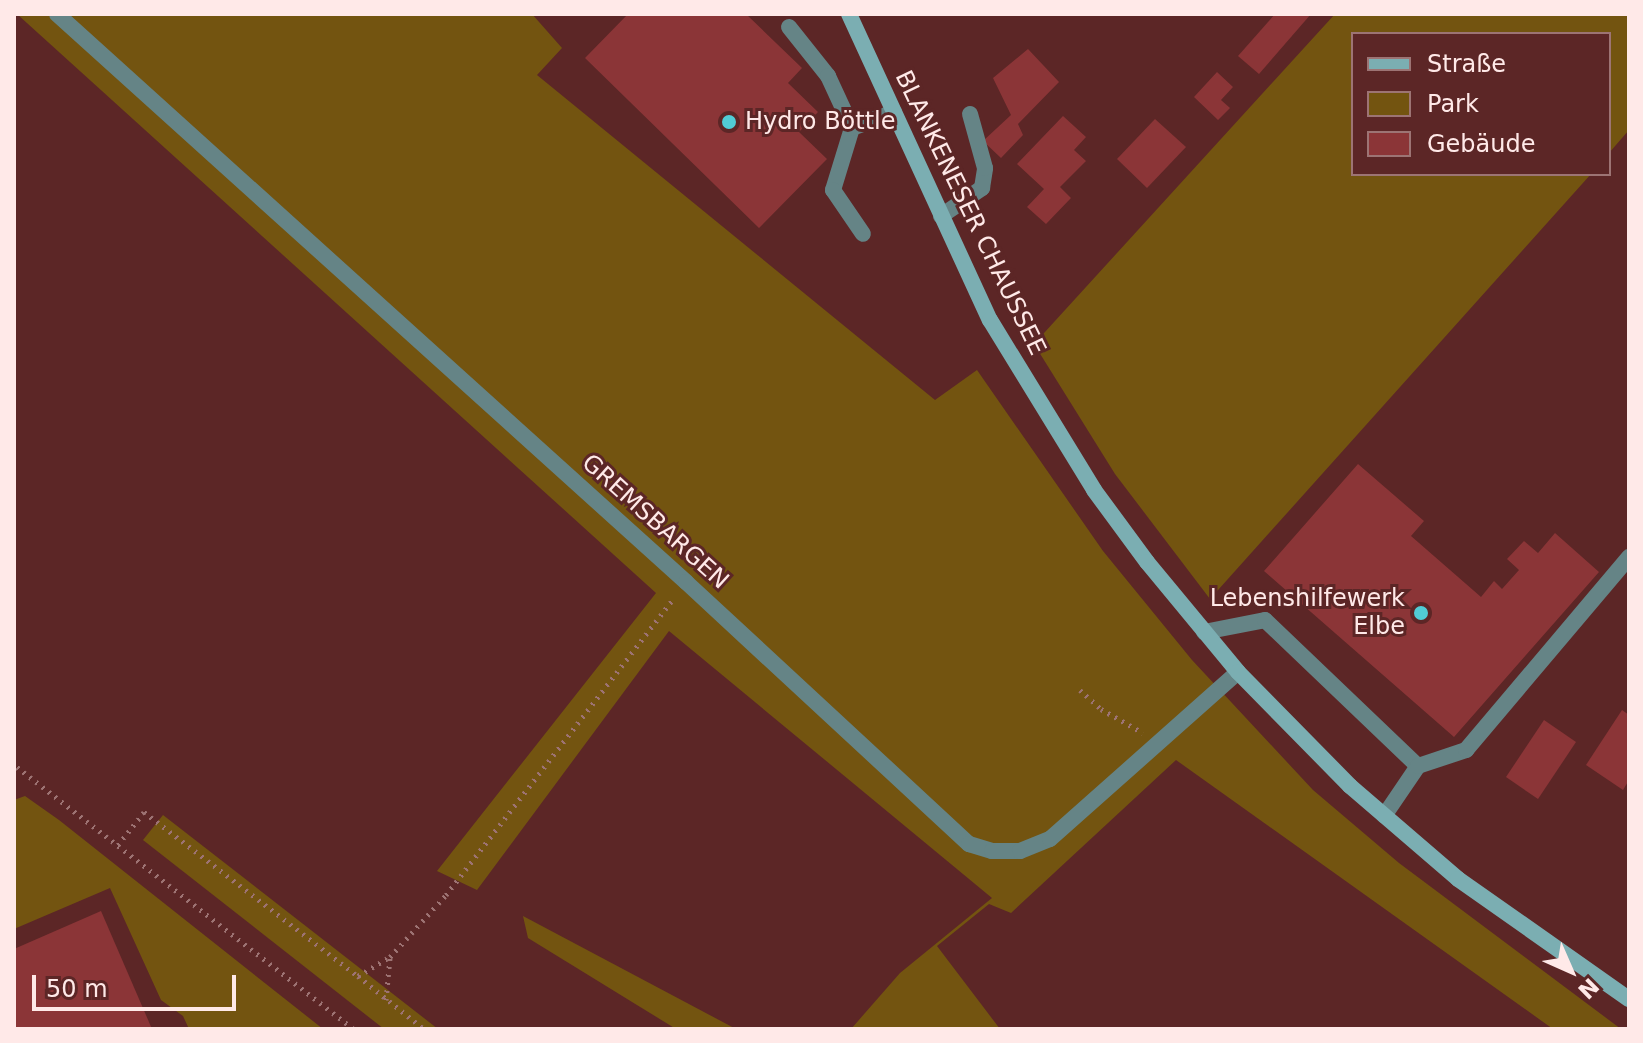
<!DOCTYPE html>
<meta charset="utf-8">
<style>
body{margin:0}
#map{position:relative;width:1643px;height:1043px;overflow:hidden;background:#5c2626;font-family:"DejaVu Sans",sans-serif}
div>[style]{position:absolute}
.green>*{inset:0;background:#735410}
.building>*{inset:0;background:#8b3537}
.path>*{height:5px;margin-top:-2.5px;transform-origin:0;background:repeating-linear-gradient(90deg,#9d7373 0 2px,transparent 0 8px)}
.lane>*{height:16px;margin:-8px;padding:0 8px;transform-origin:8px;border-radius:8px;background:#658486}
.street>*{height:16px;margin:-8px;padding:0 8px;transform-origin:8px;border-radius:8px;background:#658486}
.secondary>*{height:16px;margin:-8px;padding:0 8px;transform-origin:8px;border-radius:8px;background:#7baeb2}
.dots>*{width:22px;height:22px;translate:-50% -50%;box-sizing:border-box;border:4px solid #5c2626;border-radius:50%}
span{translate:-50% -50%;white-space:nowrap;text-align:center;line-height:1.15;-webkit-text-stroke:6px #5c2626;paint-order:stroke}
.poi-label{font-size:24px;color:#ffe9e8}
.left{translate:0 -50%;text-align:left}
.right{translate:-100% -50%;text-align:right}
.street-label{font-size:24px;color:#ffe9e8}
.frame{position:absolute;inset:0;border:16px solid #ffe9e8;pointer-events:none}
.legend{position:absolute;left:1351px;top:32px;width:260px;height:144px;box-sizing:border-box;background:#5c2626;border:2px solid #9d7474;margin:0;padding:10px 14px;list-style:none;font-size:24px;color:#ffe9e8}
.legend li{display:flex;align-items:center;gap:16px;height:40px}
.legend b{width:40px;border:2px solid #9d7474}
.north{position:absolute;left:1531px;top:931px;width:80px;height:80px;-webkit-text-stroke:6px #5c2626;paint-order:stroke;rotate:135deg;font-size:22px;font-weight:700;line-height:32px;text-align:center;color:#ffe9e8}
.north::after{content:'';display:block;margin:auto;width:28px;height:36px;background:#ffe9e8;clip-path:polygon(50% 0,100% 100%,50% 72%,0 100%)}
.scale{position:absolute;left:32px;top:975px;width:204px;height:36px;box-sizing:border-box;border:4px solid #ffe9e8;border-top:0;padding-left:10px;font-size:24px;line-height:28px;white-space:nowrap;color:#ffe9e8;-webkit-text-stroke:6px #5c2626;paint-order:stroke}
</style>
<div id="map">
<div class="green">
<i style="clip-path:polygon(17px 14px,532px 14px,562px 48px,537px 75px,935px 400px,977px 370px,1103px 551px,1192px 660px,1313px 790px,1399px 863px,1621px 1029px,1553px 1029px,1176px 760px,1011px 913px,989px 904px,937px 946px,1000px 1029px,851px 1029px,900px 973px,992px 898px,669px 631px,477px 890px,437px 871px,656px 593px)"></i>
<i style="clip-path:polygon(1335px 14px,1629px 14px,1629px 130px,1609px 153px,1609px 34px,1353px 34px,1353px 174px,1591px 174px,1210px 599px,1115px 474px,1034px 344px)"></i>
<i style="clip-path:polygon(25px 796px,59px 820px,323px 1029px,189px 1029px,183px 1016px,161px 1000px,110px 888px,14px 929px,14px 800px)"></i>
<i style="clip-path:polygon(163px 815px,438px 1029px,384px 1029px,143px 840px)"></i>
<i style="clip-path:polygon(523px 916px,736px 1029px,676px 1029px,528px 938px)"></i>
</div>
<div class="building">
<i style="clip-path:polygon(628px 14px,746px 14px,802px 68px,788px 83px,818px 112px,799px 132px,827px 159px,759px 228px,585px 58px)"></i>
<i style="clip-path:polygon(1275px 14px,1311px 14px,1259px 74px,1238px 56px)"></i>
<i style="clip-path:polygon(1028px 49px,1059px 82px,1018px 124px,1023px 135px,1001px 158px,983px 141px,1011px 115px,993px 78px)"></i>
<i style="clip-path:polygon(1217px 72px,1233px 87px,1221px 100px,1230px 108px,1218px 120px,1194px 97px)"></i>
<i style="clip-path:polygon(1063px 116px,1086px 137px,1074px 150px,1086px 161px,1060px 187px,1071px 198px,1046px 224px,1027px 207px,1044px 189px,1017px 164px)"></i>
<i style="clip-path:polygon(1155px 119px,1186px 147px,1147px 188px,1117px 159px)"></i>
<i style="clip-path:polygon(1358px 464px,1424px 521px,1411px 536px,1481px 597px,1494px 581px,1502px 589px,1519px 570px,1507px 559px,1524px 541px,1538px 553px,1555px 533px,1599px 572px,1454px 737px,1264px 571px)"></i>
<i style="clip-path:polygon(1622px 710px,1629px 715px,1629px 780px,1623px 790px,1586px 765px)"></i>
<i style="clip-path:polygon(1544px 720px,1576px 742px,1538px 799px,1506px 777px)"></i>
<i style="clip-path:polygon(101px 911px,152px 1029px,14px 1029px,14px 949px)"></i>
</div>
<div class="path">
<i style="left:1080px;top:690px;width:28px;rotate:42deg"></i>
<i style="left:1101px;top:709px;width:48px;rotate:29.7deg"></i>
<i style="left:14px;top:768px;width:3px;rotate:-18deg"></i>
<i style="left:17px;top:767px;width:427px;rotate:37.9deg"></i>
<i style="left:118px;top:845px;width:42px;rotate:-51.8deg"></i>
<i style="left:144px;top:812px;width:270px;rotate:37.5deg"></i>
<i style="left:358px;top:976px;width:37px;rotate:-31deg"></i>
<i style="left:390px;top:957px;width:84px;rotate:-47.9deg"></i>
<i style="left:446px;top:895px;width:374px;rotate:-52.5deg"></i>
<i style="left:358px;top:976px;width:85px;rotate:38.8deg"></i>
<i style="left:386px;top:1000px;width:42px;rotate:-84.6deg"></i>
</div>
<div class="lane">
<i style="left:789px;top:27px;width:63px;rotate:51.5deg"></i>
<i style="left:828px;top:76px;width:57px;rotate:65.2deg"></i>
<i style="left:852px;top:128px;width:65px;rotate:107deg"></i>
<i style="left:833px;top:190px;width:53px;rotate:55.7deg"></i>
<i style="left:852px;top:128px;width:45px;rotate:-20.9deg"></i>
<i style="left:941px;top:216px;width:50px;rotate:-34.3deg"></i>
<i style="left:982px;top:188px;width:20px;rotate:-81deg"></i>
<i style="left:985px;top:168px;width:56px;rotate:-105.5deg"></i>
<i style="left:1204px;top:632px;width:62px;rotate:-11.1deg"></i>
<i style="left:1265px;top:620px;width:211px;rotate:43.7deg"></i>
<i style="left:1418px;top:766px;width:60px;rotate:124.2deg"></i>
<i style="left:1418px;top:766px;width:51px;rotate:-18.4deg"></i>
<i style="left:1466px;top:750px;width:253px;rotate:-49.8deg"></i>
</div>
<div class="street">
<i style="left:57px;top:14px;width:848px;rotate:42.08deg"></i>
<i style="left:686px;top:582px;width:386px;rotate:42.8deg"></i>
<i style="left:969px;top:844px;width:24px;rotate:17deg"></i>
<i style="left:992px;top:851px;width:28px"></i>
<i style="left:1020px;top:851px;width:32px;rotate:-22deg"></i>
<i style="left:1050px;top:839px;width:251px;rotate:-41.6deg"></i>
</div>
<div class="secondary">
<i style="left:849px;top:14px;width:337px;rotate:65.3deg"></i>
<i style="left:990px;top:320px;width:199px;rotate:58.5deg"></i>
<i style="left:1094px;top:490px;width:89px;rotate:53.6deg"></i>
<i style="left:1147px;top:562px;width:143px;rotate:50.4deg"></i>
<i style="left:1238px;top:672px;width:160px;rotate:45.5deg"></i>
<i style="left:1350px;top:786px;width:143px;rotate:40.7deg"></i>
<i style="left:1458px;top:879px;width:209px;rotate:35.1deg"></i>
</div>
<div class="dots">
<i style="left:729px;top:122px;background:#51ccd5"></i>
<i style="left:1421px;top:613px;background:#51ccd5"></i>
</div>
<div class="poi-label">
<span class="left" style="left:745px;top:122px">Hydro Böttle</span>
<span class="right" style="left:1405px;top:613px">Lebenshilfewerk<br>Elbe</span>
</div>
<div class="street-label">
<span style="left:970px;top:213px;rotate:64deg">BLANKENESER CHAUSSEE</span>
<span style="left:655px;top:522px;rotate:42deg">GREMSBARGEN</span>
</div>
<div class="frame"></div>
<ul class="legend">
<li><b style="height:10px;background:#7baeb2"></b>Straße</li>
<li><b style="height:22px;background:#735410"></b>Park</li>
<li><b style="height:22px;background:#8b3537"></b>Gebäude</li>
</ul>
<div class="north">N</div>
<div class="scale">50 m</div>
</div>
